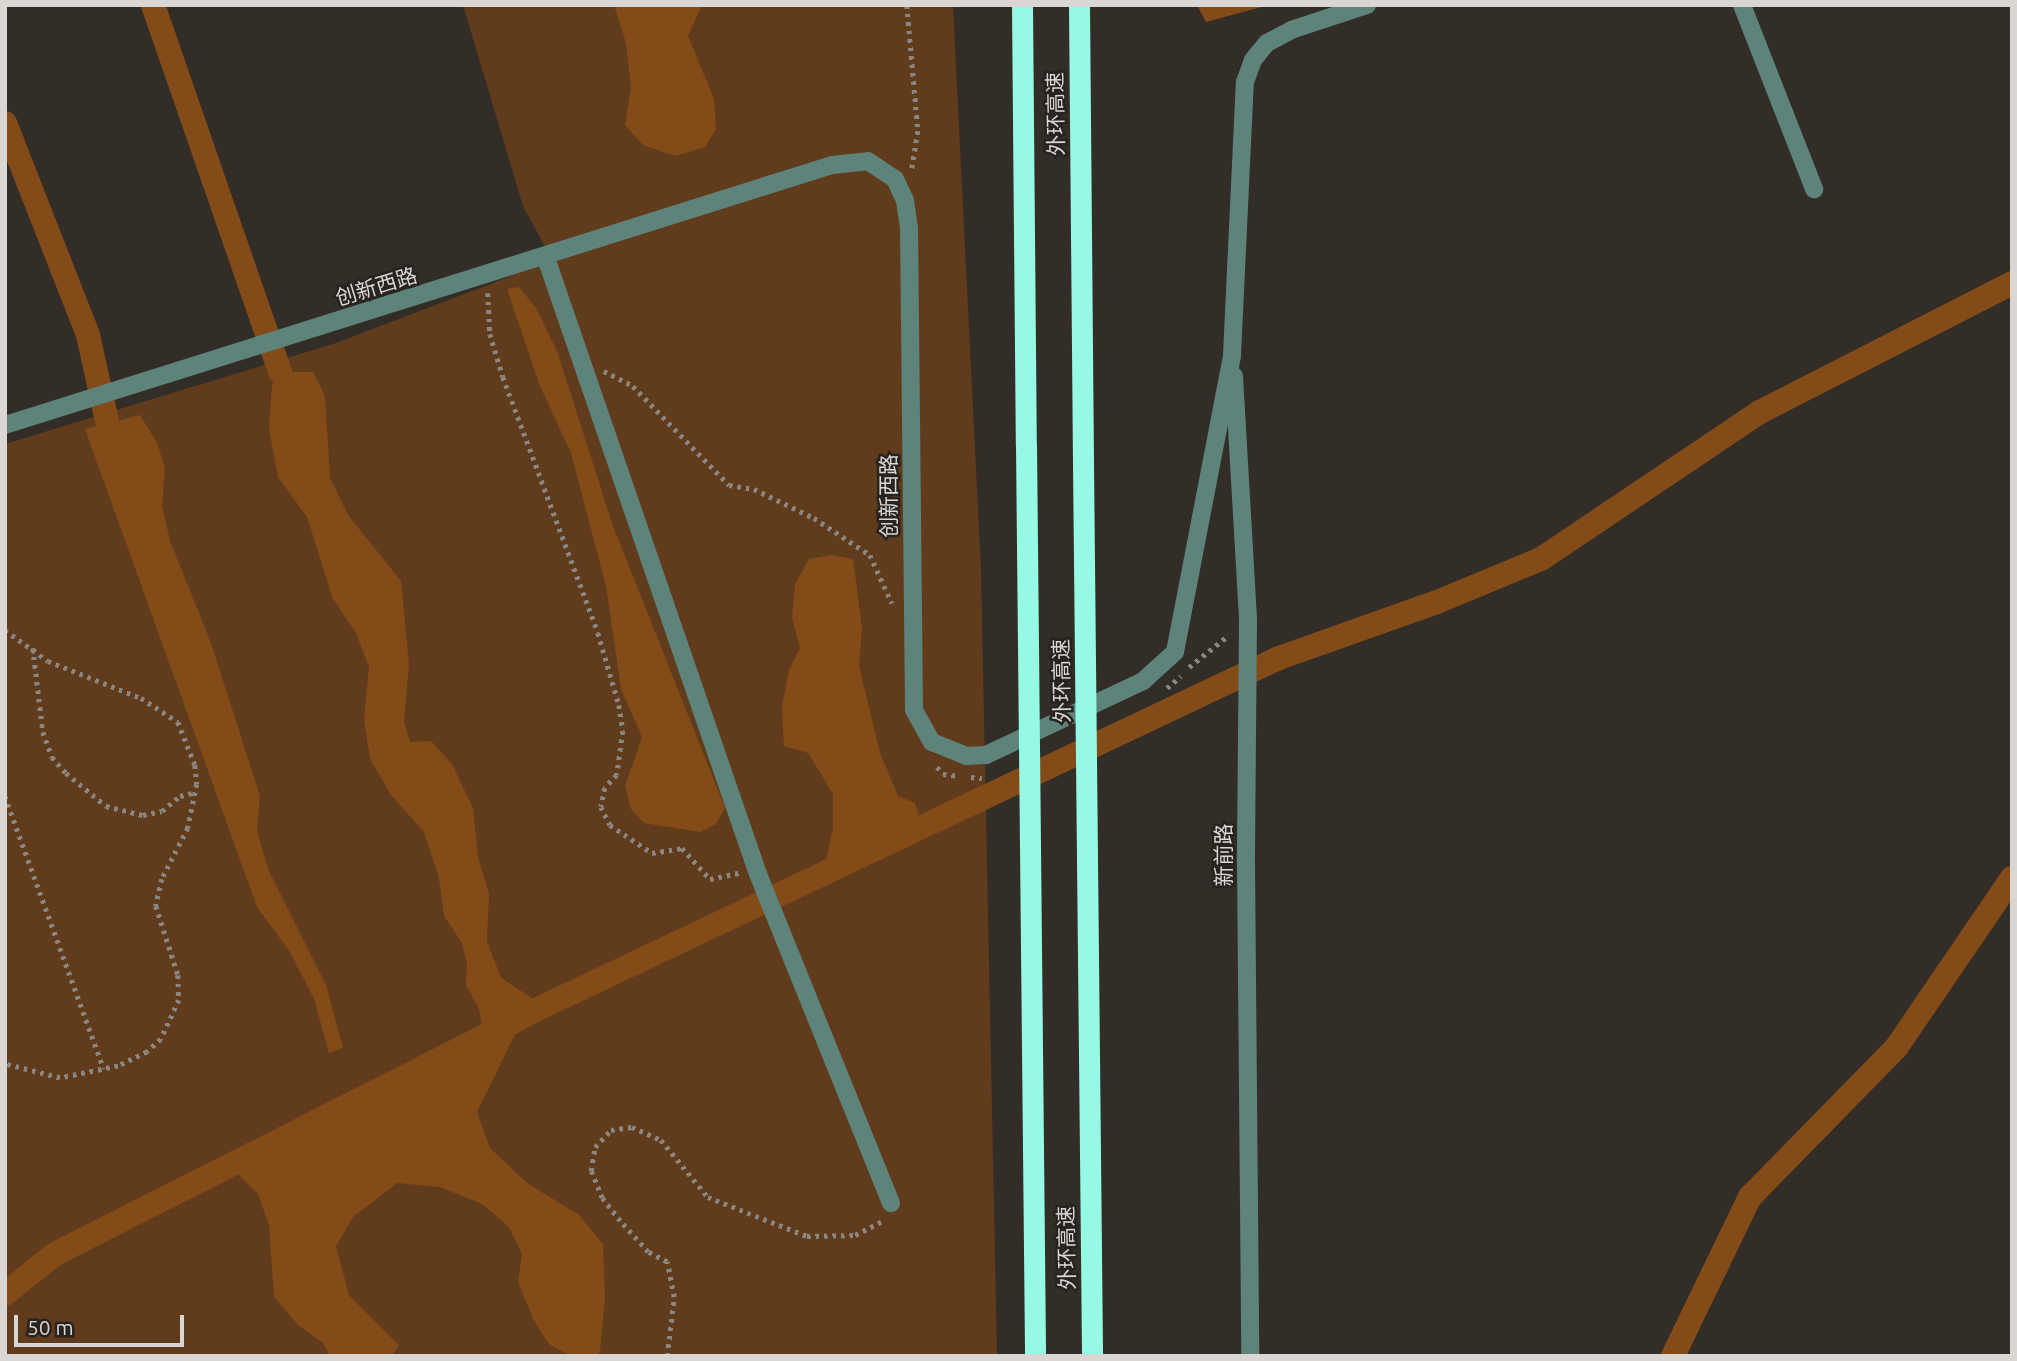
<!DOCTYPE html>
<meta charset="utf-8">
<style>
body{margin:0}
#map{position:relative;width:2017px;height:1361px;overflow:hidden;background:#332d28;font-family:Ubuntu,"Noto Sans SC",sans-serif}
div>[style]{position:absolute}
.green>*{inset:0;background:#613c1c}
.water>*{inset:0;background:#834b18}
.canal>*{height:24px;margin:-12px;padding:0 12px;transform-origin:12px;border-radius:12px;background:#834b18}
.path>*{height:4.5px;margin-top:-2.25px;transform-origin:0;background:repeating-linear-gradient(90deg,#8b8682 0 3.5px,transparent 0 8.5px)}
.minor>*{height:18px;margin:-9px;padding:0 9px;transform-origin:9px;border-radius:9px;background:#5d837a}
.highway>*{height:21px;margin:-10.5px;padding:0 10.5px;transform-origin:10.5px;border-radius:10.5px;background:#96f9e4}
.highway-bridge>*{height:21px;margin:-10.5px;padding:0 10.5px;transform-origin:10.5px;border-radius:10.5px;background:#96f9e4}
span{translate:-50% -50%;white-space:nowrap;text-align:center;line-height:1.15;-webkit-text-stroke:5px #29231f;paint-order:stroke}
.street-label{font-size:21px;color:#dad6d3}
.frame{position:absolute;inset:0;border:7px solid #dad6d3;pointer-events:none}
.scale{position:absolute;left:14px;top:1315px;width:170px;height:32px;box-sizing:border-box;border:4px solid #dad6d3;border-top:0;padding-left:9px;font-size:21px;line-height:24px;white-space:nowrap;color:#dad6d3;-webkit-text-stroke:5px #29231f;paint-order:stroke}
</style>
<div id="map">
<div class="green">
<i style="clip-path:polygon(463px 5px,953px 5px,981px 571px,997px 1356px,5px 1356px,5px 444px,336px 343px,509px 277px,547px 250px,523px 206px)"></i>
</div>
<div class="water">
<i style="clip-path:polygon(614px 5px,702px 5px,688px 36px,714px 99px,716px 129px,705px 147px,675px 156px,643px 145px,625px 125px,631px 88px,626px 43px)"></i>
<i style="clip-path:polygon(1197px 5px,1269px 5px,1206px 22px)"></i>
<i style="clip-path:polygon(519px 287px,536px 308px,557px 351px,613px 526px,725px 808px,716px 824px,700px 832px,644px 823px,631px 809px,625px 786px,642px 737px,621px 689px,606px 586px,571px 453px,540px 386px,507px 289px)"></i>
<i style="clip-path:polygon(280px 372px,313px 372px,325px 396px,330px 478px,348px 515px,401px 581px,409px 664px,404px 721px,410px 742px,431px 741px,452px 764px,473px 808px,478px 857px,489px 894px,487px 941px,501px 978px,544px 1006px,524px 1016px,477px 1112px,490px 1148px,527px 1183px,579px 1215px,603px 1244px,605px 1297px,600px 1352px,594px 1356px,571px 1356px,549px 1344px,534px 1321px,518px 1282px,522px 1254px,509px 1227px,482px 1204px,440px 1187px,397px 1183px,353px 1217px,336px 1246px,349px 1295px,399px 1345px,392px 1356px,330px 1356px,323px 1343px,298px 1325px,274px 1297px,269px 1225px,258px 1194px,228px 1164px,483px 1036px,479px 1009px,466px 985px,467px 964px,462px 943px,444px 916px,439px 878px,424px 832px,391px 795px,370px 759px,364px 719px,369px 667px,356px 633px,333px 599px,307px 517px,278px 477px,269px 429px,272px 386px)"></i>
<i style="clip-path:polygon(140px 415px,157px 443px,165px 468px,162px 505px,170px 541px,211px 643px,260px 796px,257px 831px,268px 869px,326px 985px,343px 1048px,329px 1053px,314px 999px,290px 952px,257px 907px,85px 429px)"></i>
<i style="clip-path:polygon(831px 555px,853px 559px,862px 628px,859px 666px,880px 753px,898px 796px,915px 803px,923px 827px,823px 875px,833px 828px,833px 794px,808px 753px,784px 746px,782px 707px,789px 670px,800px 648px,792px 618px,795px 584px,809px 559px)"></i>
</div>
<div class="canal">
<i style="left:153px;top:5px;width:388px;rotate:70.9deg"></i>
<i style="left:5px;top:123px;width:228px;rotate:68.6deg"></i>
<i style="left:88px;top:335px;width:93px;rotate:77.6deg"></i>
<i style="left:5px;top:1294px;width:64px;rotate:-38.7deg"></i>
<i style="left:55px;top:1254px;width:548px;rotate:-26.89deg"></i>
<i style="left:544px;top:1006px;width:813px;rotate:-25.34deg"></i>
<i style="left:1279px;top:658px;width:168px;rotate:-19.5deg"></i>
<i style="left:1437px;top:602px;width:113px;rotate:-22.5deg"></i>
<i style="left:1541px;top:559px;width:264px;rotate:-33.9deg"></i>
<i style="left:1760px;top:412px;width:283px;rotate:-27.1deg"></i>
<i style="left:1673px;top:1356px;width:177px;rotate:-64.2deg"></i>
<i style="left:1750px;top:1197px;width:209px;rotate:-45.6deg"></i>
<i style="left:1896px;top:1048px;width:206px;rotate:-55.7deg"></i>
</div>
<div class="path">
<i style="left:907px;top:5px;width:126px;rotate:85deg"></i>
<i style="left:918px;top:131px;width:38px;rotate:99deg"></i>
<i style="left:488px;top:293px;width:41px;rotate:87.2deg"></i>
<i style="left:490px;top:334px;width:45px;rotate:73.2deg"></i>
<i style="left:503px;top:377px;width:273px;rotate:69.6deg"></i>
<i style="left:598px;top:633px;width:75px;rotate:73.7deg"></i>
<i style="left:619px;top:705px;width:26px;rotate:81deg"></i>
<i style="left:623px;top:731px;width:44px;rotate:97.8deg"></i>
<i style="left:617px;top:775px;width:18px;rotate:133deg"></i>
<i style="left:605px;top:788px;width:19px;rotate:102deg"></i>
<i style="left:601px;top:807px;width:20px;rotate:63deg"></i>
<i style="left:610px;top:825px;width:50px;rotate:33.7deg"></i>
<i style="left:652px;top:853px;width:30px;rotate:-9deg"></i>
<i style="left:682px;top:848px;width:42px;rotate:47.9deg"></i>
<i style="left:710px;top:879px;width:30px;rotate:-12deg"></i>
<i style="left:604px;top:371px;width:33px;rotate:27deg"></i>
<i style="left:633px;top:386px;width:138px;rotate:45.9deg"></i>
<i style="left:729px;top:485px;width:25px;rotate:9deg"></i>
<i style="left:754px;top:489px;width:67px;rotate:25.8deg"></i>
<i style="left:814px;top:518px;width:67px;rotate:33.5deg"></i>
<i style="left:870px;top:555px;width:53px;rotate:65.4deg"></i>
<i style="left:5px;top:630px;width:53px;rotate:35.8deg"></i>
<i style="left:48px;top:661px;width:100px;rotate:21.7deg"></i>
<i style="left:141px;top:698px;width:44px;rotate:33deg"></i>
<i style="left:178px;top:722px;width:46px;rotate:68.4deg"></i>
<i style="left:195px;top:765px;width:19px;rotate:84deg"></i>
<i style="left:197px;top:784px;width:45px;rotate:101.6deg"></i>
<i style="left:188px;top:828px;width:57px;rotate:117deg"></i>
<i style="left:162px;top:879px;width:28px;rotate:103deg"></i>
<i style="left:156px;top:906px;width:72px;rotate:72.3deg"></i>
<i style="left:178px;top:975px;width:25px;rotate:88deg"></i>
<i style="left:179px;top:1000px;width:43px;rotate:114.8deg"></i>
<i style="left:161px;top:1039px;width:19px;rotate:137deg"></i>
<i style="left:147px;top:1052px;width:32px;rotate:154deg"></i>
<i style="left:118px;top:1066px;width:59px;rotate:168.3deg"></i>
<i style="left:60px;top:1078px;width:57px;rotate:-165.7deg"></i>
<i style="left:33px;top:648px;width:85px;rotate:83.2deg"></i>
<i style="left:43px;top:732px;width:27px;rotate:70deg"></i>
<i style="left:52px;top:757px;width:21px;rotate:49deg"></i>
<i style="left:66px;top:773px;width:52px;rotate:39.5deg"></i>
<i style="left:106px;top:806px;width:38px;rotate:14deg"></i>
<i style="left:143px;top:815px;width:19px;rotate:-12deg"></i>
<i style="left:162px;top:811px;width:23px;rotate:-40deg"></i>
<i style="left:180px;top:796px;width:16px;rotate:-14deg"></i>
<i style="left:1189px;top:667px;width:51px;rotate:-38.7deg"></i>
<i style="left:1167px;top:688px;width:18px;rotate:-41deg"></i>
<i style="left:937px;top:767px;width:9px;rotate:49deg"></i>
<i style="left:943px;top:774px;width:16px;rotate:7deg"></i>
<i style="left:971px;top:777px;width:11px;rotate:5deg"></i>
<i style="left:5px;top:796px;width:290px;rotate:70.1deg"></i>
<i style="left:667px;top:1356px;width:59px;rotate:-83.2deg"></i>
<i style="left:674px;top:1297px;width:36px;rotate:-101deg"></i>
<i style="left:667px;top:1262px;width:21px;rotate:-152deg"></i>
<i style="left:648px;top:1252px;width:42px;rotate:-132.1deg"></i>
<i style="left:620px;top:1221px;width:29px;rotate:-128deg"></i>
<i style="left:602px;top:1198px;width:29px;rotate:-112deg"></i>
<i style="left:591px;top:1171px;width:24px;rotate:-81deg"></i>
<i style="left:595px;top:1147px;width:23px;rotate:-47deg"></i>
<i style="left:611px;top:1130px;width:21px;rotate:-8deg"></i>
<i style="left:632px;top:1127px;width:32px;rotate:24deg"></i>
<i style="left:661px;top:1140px;width:74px;rotate:50.5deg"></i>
<i style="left:708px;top:1197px;width:106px;rotate:21.5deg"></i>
<i style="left:807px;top:1236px;width:48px;rotate:-1.2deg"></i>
<i style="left:855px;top:1235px;width:34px;rotate:-27deg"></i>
</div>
<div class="minor">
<i style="left:1742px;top:5px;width:198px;rotate:68.6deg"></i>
<i style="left:546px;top:258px;width:651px;rotate:71.01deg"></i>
<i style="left:758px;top:874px;width:355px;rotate:68deg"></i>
<i style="left:1234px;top:376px;width:246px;rotate:86.7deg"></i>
<i style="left:1248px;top:622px;width:241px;rotate:90.5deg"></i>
<i style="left:1246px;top:863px;width:493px;rotate:89.5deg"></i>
<i style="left:5px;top:425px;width:867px;rotate:-17.45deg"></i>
<i style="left:832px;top:165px;width:36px;rotate:-6deg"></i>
<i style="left:868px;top:161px;width:32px;rotate:34deg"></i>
<i style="left:895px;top:179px;width:23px;rotate:65deg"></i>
<i style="left:905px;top:200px;width:28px;rotate:82deg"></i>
<i style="left:909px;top:228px;width:482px;rotate:89.4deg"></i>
<i style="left:914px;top:710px;width:37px;rotate:61deg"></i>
<i style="left:932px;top:742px;width:37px;rotate:22deg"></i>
<i style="left:966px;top:756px;width:20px;rotate:-3deg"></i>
<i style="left:986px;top:755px;width:174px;rotate:-25.2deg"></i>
<i style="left:1143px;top:681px;width:43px;rotate:-42.2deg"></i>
<i style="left:1175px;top:652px;width:302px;rotate:-79.1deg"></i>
<i style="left:1232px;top:355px;width:273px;rotate:-87.3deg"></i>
<i style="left:1245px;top:82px;width:23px;rotate:-70deg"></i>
<i style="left:1253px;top:60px;width:22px;rotate:-51deg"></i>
<i style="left:1267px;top:43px;width:27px;rotate:-28deg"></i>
<i style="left:1291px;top:30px;width:80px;rotate:-18.2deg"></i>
</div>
<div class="highway">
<i style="left:1022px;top:5px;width:440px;rotate:89.5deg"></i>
<i style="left:1079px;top:5px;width:458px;rotate:89.5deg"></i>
</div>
<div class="highway-bridge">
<i style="left:1026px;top:445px;width:911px;rotate:89.43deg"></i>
<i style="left:1083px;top:463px;width:893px;rotate:89.42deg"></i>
</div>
<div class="street-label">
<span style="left:1055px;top:114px;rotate:-91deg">外环高速</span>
<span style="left:376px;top:286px;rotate:-17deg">创新西路</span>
<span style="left:888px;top:496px;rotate:-90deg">创新西路</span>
<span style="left:1061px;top:681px;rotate:-91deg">外环高速</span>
<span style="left:1223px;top:855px;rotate:-90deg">新前路</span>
<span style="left:1066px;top:1248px;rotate:-91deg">外环高速</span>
</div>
<div class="frame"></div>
<div class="scale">50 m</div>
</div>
